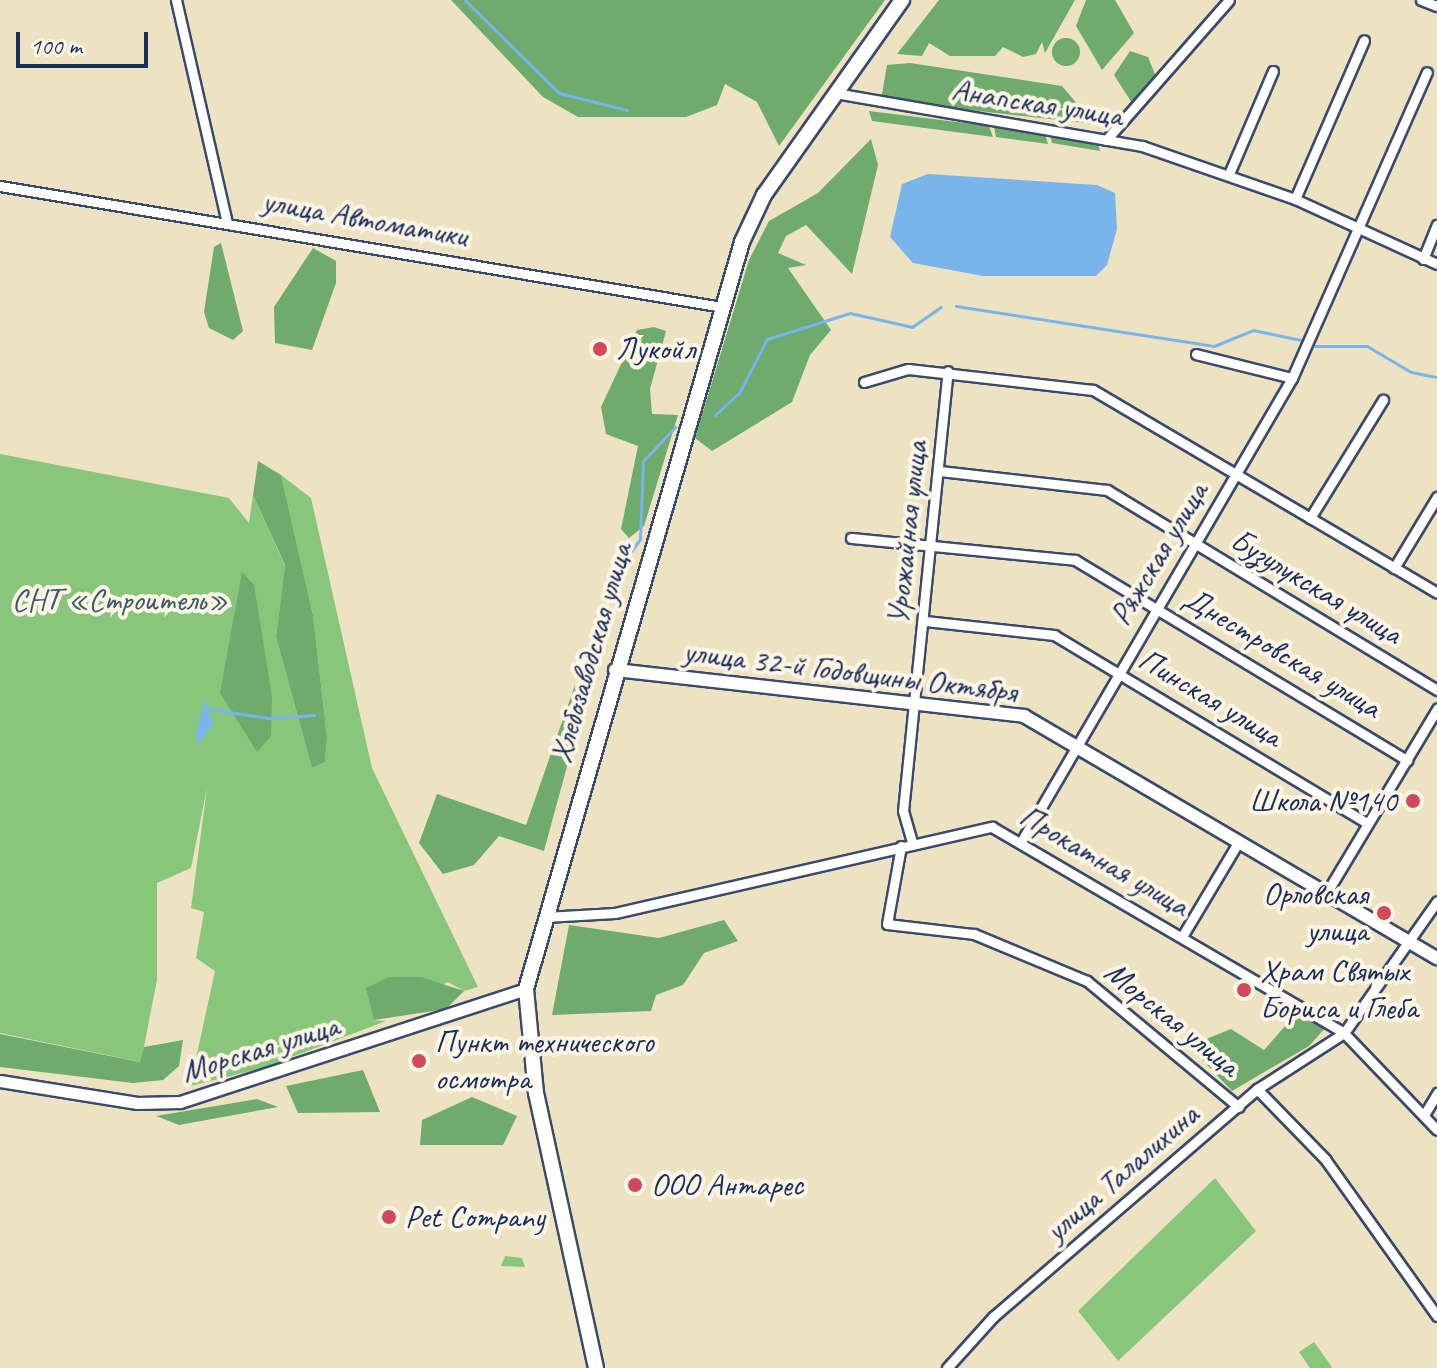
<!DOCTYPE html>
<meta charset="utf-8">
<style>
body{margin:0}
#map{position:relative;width:1437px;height:1368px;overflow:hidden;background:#ede3c2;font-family:Caveat,sans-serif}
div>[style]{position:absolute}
.green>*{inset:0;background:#88c67c}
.forest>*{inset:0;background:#6eab6c}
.round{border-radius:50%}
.water>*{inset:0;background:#79b5eb}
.stream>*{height:3px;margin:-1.5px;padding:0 1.5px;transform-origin:1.5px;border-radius:1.5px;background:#79b5eb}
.roads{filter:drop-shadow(2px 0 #3a4a6d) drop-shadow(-2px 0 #3a4a6d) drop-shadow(0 2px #3a4a6d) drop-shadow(0 -2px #3a4a6d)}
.minor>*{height:9px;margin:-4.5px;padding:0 4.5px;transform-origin:4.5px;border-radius:4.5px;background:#fff}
.tertiary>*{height:11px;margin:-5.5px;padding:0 5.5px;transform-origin:5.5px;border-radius:5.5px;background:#fff}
.secondary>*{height:12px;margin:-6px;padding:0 6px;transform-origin:6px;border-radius:6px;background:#fff}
.primary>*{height:14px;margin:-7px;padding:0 7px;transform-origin:7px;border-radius:7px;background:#fff}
.dots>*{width:22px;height:22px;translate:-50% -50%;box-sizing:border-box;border:4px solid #fcf5e5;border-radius:50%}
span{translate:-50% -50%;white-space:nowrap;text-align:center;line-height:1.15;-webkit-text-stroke:8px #fcf5e5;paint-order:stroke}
.street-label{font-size:32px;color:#1b2f5e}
.poi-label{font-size:32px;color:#1b2f5e}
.left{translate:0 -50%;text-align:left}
.right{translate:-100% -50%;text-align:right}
.park-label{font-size:32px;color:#3c5c67}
.scale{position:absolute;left:16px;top:32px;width:132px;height:36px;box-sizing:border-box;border:4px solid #1b2f5e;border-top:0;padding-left:10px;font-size:24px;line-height:28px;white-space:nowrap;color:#1b2f5e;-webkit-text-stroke:6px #fcf5e5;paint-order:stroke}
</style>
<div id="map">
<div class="green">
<i style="clip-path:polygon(evenodd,0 454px,229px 498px,249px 523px,253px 495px,285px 566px,276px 637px,312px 768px,325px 762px,327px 737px,313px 615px,281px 475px,311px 498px,372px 768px,478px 987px,464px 991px,448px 982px,373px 1020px,386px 1021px,263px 1068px,190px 1086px,215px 971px,196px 958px,204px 912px,191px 908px,207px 788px,191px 868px,157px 883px,157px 980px,141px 1062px,0 1033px,0 454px,248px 579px,272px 696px,257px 751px,224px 699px,248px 579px)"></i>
<i style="clip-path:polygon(1215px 1178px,1256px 1231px,1118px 1361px,1078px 1311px)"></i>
<i style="clip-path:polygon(505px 1256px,522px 1258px,525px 1267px,501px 1266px)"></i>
<i style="clip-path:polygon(1314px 1342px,1332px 1367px,1331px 1368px,1310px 1368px,1299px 1352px)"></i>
</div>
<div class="forest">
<i style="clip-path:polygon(451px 0,885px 0,779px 146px,757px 102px,725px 84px,717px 105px,686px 117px,578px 117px,543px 97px)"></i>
<i style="clip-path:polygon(939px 0,1075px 0,1045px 53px,1042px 42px,1036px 54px,1023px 57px,1003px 47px,995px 56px,950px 56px,929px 43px,922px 56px,897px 54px)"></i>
<i style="clip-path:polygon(1086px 0,1115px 0,1134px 33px,1102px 70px,1076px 26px)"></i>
<i class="round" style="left:1052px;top:38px;width:28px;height:28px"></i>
<i style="clip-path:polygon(1130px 51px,1148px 57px,1157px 79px,1132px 103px,1114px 75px)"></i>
<i style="clip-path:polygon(910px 63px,1062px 86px,1094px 124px,881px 100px,887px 65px)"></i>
<i style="clip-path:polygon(869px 111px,989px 126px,993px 137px,872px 121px)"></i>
<i style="clip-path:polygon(994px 127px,1045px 134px,1048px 144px,996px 137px)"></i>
<i style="clip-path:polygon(1050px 134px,1097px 140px,1100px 151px,1052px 143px)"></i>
<i style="clip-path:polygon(871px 139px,878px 165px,852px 274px,806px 225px,786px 236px,778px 253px,806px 265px,788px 268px,831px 330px,810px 355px,792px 402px,712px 451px,695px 438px,749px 260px,769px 221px,818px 193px)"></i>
<i style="clip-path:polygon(221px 243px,243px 331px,233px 340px,209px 328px,204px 312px,214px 247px)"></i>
<i style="clip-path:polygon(313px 248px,336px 261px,336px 283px,312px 350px,275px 343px,274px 307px)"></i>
<i style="clip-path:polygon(654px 327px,666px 331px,650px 389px,652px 414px,678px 415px,644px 526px,629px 538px,621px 529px,638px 446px,606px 434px,601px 407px,637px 330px)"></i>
<i style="clip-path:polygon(258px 461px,281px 475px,313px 615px,327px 737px,325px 762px,312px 768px,276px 637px,285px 565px,253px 495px)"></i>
<i style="clip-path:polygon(242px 572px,254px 585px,272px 696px,271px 736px,257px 752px,220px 693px)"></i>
<i style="clip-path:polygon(575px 685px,588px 689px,544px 851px,499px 836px,474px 865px,443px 874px,419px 843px,437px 794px,526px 825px)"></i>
<i style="clip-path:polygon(724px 920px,738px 941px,704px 953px,683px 985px,656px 995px,651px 1011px,552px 1015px,569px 925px,659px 938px)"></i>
<i style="clip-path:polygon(389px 977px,421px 977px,464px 991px,446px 1009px,374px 1020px,366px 988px)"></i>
<i style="clip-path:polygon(1294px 1016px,1326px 1027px,1309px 1046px,1232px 1091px,1189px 1046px,1231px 1029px,1264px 1050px)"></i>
<i style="clip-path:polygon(0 1034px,140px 1062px,144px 1047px,183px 1040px,179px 1066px,163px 1080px,133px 1083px,0 1067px)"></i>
<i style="clip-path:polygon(363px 1070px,380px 1112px,298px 1113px,286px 1086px)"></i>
<i style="clip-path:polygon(472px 1097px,517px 1116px,503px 1145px,420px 1145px,422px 1120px)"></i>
<i style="clip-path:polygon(257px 1099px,278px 1107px,179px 1125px,156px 1116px)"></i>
</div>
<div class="water">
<i style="clip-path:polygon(928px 174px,1097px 185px,1115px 193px,1117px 229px,1107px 265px,1096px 276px,983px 276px,913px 263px,890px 237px,902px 184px)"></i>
<i style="clip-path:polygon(205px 700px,213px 723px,198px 745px,196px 732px)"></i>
</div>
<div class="stream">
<i style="left:465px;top:0;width:132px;rotate:44.7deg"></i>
<i style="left:559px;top:93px;width:70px;rotate:14deg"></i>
<i style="left:956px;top:306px;width:261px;rotate:8.8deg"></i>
<i style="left:1214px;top:346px;width:42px;rotate:-22.3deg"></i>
<i style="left:1253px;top:330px;width:49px;rotate:11.8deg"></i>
<i style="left:1315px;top:346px;width:52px"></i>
<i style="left:1367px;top:346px;width:51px;rotate:30.6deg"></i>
<i style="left:1411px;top:372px;width:26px;rotate:11deg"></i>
<i style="left:715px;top:415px;width:33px;rotate:-43deg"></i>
<i style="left:739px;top:393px;width:61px;rotate:-62.6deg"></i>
<i style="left:767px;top:339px;width:87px;rotate:-17.4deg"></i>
<i style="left:850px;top:313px;width:64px;rotate:12.7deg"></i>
<i style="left:912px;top:327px;width:35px;rotate:-35deg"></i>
<i style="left:627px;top:557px;width:22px;rotate:-54deg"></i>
<i style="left:640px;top:539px;width:78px;rotate:-87.8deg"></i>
<i style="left:643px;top:461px;width:47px;rotate:-46.7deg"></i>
<i style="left:209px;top:709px;width:60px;rotate:8.7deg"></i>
<i style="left:268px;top:718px;width:46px;rotate:-3.7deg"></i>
</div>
<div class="roads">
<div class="minor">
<i style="left:176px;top:0;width:228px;rotate:77.1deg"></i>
<i style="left:1421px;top:0;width:17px;rotate:21deg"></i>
<i style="left:835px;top:93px;width:312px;rotate:9.8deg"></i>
<i style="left:1142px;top:146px;width:162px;rotate:19.1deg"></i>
<i style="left:1295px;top:199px;width:156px;rotate:24.6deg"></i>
<i style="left:1106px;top:140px;width:186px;rotate:-48.7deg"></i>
<i style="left:1229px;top:174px;width:112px;rotate:-66.9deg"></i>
<i style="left:0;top:186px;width:732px;rotate:9.51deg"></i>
<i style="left:1295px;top:199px;width:173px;rotate:-66.5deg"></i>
<i style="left:1423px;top:259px;width:37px;rotate:-68deg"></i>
<i style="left:1292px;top:378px;width:334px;rotate:-66.2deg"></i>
<i style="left:864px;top:382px;width:46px;rotate:-16.5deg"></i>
<i style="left:908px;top:369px;width:186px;rotate:6.5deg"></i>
<i style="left:1093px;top:390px;width:399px;rotate:30.5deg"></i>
<i style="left:940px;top:471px;width:168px;rotate:6.5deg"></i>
<i style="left:1107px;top:490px;width:386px;rotate:31.2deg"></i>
<i style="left:1310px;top:518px;width:139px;rotate:-58.3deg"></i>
<i style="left:851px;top:538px;width:225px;rotate:5.6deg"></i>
<i style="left:1075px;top:560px;width:388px;rotate:31.1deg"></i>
<i style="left:1394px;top:568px;width:83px;rotate:-58.8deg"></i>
<i style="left:925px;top:621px;width:130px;rotate:6.2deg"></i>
<i style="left:1054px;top:635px;width:366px;rotate:31deg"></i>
<i style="left:912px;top:842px;width:32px;rotate:-106deg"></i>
<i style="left:903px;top:811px;width:442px;rotate:-84.2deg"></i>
<i style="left:1021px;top:842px;width:537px;rotate:-59.71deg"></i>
<i style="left:1292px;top:378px;width:99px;rotate:-166deg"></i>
<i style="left:901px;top:846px;width:79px;rotate:100.2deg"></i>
<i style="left:887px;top:924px;width:88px;rotate:6.6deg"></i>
<i style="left:974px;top:934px;width:122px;rotate:22.6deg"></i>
<i style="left:1087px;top:981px;width:197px;rotate:39.7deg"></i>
<i style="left:1327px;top:892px;width:214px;rotate:-59deg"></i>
<i style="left:545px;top:917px;width:70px;rotate:-3.3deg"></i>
<i style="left:615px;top:913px;width:387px;rotate:-12.9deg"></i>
<i style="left:992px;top:827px;width:408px;rotate:30.3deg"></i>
<i style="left:1344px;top:1033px;width:134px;rotate:46.2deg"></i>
<i style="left:1183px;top:935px;width:109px;rotate:-59.2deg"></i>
<i style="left:1257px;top:1089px;width:98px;rotate:45.8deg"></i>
<i style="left:1325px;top:1159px;width:193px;rotate:54.5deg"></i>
<i style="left:1424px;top:1115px;width:26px;rotate:-59deg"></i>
<i style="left:947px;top:1368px;width:69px;rotate:-48deg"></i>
<i style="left:993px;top:1317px;width:349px;rotate:-40.8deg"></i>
<i style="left:1257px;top:1089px;width:103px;rotate:-32.8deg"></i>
<i style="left:1344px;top:1033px;width:161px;rotate:-54.8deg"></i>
</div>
<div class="tertiary">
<i style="left:0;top:1081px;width:139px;rotate:9.1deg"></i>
<i style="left:137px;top:1103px;width:43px;rotate:-1.3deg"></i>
<i style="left:180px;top:1102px;width:364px;rotate:-18.1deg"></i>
</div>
<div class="secondary">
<i style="left:615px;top:670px;width:412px;rotate:6.4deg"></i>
<i style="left:1024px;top:716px;width:479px;rotate:30.4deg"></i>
</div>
<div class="primary">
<i style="left:596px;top:1368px;width:281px;rotate:-102.3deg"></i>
<i style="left:536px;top:1093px;width:104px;rotate:-95.5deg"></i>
<i style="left:526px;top:989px;width:778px;rotate:-73.87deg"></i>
<i style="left:742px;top:242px;width:52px;rotate:-64.9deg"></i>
<i style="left:764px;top:195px;width:239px;rotate:-54.7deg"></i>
</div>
</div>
<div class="dots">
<i style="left:600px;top:349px;background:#d1495b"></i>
<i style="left:1413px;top:801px;background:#d1495b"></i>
<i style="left:1384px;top:913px;background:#d1495b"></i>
<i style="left:1244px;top:990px;background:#d1495b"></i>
<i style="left:419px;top:1061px;background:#d1495b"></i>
<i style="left:635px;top:1185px;background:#d1495b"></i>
<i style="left:389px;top:1217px;background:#d1495b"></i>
</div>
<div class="street-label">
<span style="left:1037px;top:103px;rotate:9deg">Анапская улица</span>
<span style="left:365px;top:219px;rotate:10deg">улица Автоматики</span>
<span style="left:907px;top:533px;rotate:-84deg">Урожайная улица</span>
<span style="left:1159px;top:554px;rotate:-59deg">Ряжская улица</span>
<span style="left:1316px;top:587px;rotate:31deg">Бузулукская улица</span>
<span style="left:591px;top:653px;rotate:-74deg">Хлебозаводская улица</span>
<span style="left:1282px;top:653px;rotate:31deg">Днестровская улица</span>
<span style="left:850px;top:672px;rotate:7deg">улица 32-й Годовщины Октября</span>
<span style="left:1210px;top:698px;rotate:31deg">Пинская улица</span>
<span style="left:1104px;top:861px;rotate:30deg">Прокатная улица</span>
<span style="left:1172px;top:1019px;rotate:39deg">Морская улица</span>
<span style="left:260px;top:1049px;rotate:-17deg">Морская улица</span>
<span style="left:1122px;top:1173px;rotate:-41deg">улица Талалихина</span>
</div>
<div class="poi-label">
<span class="left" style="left:616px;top:349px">Лукойл</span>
<span class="right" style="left:1397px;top:801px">Школа №140</span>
<span class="right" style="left:1368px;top:913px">Орловская<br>улица</span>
<span class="left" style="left:1260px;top:990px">Храм Святых<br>Бориса и Глеба</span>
<span class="left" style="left:435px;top:1061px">Пункт технического<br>осмотра</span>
<span class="left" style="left:651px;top:1185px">ООО Антарес</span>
<span class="left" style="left:405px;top:1217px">Pet Company</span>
</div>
<div class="park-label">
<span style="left:120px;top:600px">СНТ «Строитель»</span>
</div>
<div class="scale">100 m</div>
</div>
